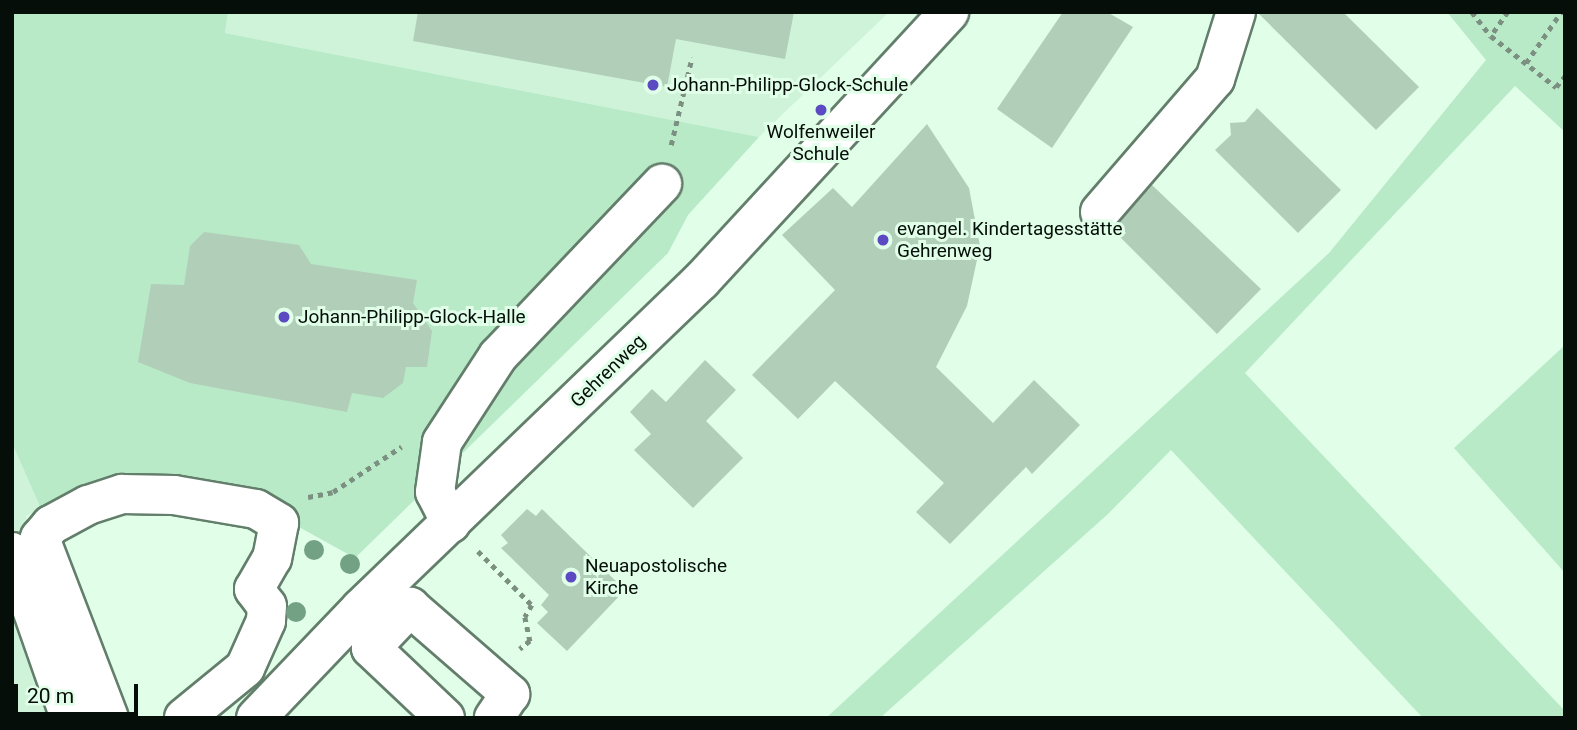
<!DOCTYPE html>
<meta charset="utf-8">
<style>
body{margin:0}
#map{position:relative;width:1577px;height:730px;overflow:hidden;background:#e0fee8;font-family:Roboto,sans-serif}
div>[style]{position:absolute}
.built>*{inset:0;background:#cef3d9}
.green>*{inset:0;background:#b9eac8}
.building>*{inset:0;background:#b1ceb9}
.path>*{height:4.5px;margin-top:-2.25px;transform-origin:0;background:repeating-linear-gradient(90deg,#7c9082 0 5px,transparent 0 10px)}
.roads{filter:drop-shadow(2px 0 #637e6b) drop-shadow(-2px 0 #637e6b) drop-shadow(0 2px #637e6b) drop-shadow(0 -2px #637e6b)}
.minor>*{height:38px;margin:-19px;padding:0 19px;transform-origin:19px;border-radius:19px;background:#fff}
.trees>*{width:20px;height:20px;margin:-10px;border-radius:50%;background:#73a184}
.dots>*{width:19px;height:19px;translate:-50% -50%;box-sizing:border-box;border:4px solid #e0fee8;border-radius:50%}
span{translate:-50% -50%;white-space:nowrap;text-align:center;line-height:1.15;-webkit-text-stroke:6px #e0fee8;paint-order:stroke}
.poi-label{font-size:19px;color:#050e08}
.left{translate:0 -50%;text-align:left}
.street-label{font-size:19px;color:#050e08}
.frame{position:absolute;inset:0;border:14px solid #050e08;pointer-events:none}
.scale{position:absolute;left:14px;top:684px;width:124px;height:32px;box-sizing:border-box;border:4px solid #050e08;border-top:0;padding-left:9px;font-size:21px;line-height:24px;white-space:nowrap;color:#050e08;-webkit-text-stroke:5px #e0fee8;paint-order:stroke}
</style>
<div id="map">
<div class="built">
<i style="clip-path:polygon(228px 12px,889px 12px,759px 137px,225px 33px)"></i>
<i style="clip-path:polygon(12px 443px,41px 509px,26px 516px,31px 543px,90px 718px,12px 718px)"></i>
</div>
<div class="green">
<i style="clip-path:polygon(12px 12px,228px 12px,225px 33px,759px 137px,688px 215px,668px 253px,355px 558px,239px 494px,116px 478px,84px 485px,41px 509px,12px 443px)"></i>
<i style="clip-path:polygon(1447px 12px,1565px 12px,1565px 132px,1515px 86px,1245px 373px,1565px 711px,1565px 718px,1423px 718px,1171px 450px,1108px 514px,880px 718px,826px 718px,1329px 253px,1486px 60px)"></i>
<i style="clip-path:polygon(1565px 345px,1565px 573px,1454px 448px)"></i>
</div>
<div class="building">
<i style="clip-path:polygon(418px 12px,794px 12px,785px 59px,676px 39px,667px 87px,413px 41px)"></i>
<i style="clip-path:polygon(1063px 12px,1107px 12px,1133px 27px,1052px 148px,997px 109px)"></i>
<i style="clip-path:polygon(1257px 12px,1343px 12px,1419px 87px,1376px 130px)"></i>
<i style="clip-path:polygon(1257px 108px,1341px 190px,1298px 233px,1215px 150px,1231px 135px,1230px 123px,1245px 122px)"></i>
<i style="clip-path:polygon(927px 124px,969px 188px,980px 246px,967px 306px,936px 367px,993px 423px,1034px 380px,1080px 425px,1032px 474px,1026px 467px,950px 544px,916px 512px,944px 483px,835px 381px,798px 419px,752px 375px,835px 290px,782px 235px,833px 188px,852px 207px)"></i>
<i style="clip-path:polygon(1152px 185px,1261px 289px,1217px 334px,1112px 229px)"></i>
<i style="clip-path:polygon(204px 232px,299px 245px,311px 264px,417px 280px,413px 303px,432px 331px,427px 367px,406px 367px,403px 383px,383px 398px,352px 393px,347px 412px,190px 383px,138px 362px,151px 284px,184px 285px,190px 246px)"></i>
<i style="clip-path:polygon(705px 360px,736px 390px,706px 421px,743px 458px,693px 508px,634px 450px,651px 434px,630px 412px,652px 389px,666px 402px)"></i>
<i style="clip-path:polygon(527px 509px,536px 516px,542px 509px,625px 590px,567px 651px,537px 623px,548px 612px,541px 605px,549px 595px,501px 548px,508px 543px,501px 535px)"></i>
</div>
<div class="path">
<i style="left:1472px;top:12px;width:31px;rotate:52deg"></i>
<i style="left:1508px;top:12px;width:29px;rotate:125deg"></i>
<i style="left:1491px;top:36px;width:83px;rotate:38.1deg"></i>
<i style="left:1556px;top:87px;width:14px;rotate:-51deg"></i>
<i style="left:1526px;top:63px;width:62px;rotate:-55.5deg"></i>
<i style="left:671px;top:145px;width:90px;rotate:-76.6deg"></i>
<i style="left:308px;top:497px;width:25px;rotate:-11deg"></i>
<i style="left:333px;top:492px;width:82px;rotate:-33.5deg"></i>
<i style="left:478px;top:551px;width:76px;rotate:45deg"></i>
<i style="left:532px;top:605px;width:14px;rotate:120deg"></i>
<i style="left:525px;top:617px;width:25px;rotate:78deg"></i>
<i style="left:530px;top:641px;width:13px;rotate:141deg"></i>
</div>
<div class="roads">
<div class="minor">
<i style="left:1100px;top:212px;width:176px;rotate:-49.2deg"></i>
<i style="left:1215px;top:79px;width:70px;rotate:-72.6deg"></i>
<i style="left:451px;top:523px;width:35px;rotate:-117deg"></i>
<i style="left:435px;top:492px;width:50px;rotate:-82deg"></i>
<i style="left:442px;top:442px;width:103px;rotate:-56.9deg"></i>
<i style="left:498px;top:356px;width:238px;rotate:-46.4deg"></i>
<i style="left:12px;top:552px;width:176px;rotate:70.7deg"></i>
<i style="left:109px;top:718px;width:193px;rotate:-111deg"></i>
<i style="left:40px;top:538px;width:17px;rotate:-50deg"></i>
<i style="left:51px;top:525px;width:42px;rotate:-28.4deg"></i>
<i style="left:88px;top:505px;width:36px;rotate:-18deg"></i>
<i style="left:122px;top:494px;width:52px;rotate:1.1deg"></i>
<i style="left:174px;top:495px;width:83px;rotate:9.7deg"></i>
<i style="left:256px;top:509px;width:27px;rotate:31deg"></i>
<i style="left:279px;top:523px;width:36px;rotate:101deg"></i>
<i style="left:272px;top:558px;width:36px;rotate:120deg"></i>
<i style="left:254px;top:589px;width:21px;rotate:53deg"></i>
<i style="left:267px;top:606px;width:15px;rotate:94deg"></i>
<i style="left:266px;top:621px;width:51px;rotate:114.1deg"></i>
<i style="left:245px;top:668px;width:79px;rotate:140.7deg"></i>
<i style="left:256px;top:718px;width:152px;rotate:-46.3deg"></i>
<i style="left:361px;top:608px;width:472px;rotate:-43.9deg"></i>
<i style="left:701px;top:281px;width:366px;rotate:-47.3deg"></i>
<i style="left:445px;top:718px;width:102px;rotate:-136.6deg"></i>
<i style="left:371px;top:648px;width:57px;rotate:-46.4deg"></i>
<i style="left:410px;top:607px;width:133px;rotate:41deg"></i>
<i style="left:510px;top:694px;width:29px;rotate:124deg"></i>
</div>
</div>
<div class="trees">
<i style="left:314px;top:550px"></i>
<i style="left:350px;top:564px"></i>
<i style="left:296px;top:612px"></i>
</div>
<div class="dots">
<i style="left:653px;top:85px;background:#5c4ac2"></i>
<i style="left:821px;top:110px;background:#5c4ac2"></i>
<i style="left:883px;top:240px;background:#5c4ac2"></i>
<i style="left:284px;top:317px;background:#5c4ac2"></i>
<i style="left:571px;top:577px;background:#5c4ac2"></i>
</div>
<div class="poi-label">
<span class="left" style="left:667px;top:85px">Johann-Philipp-Glock-Schule</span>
<span style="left:821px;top:143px">Wolfenweiler<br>Schule</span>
<span class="left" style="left:897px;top:240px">evangel. Kindertagesstätte<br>Gehrenweg</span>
<span class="left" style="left:298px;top:317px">Johann-Philipp-Glock-Halle</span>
<span class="left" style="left:585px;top:577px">Neuapostolische<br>Kirche</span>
</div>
<div class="street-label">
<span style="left:608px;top:371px;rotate:-44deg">Gehrenweg</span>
</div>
<div class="frame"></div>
<div class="scale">20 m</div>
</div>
